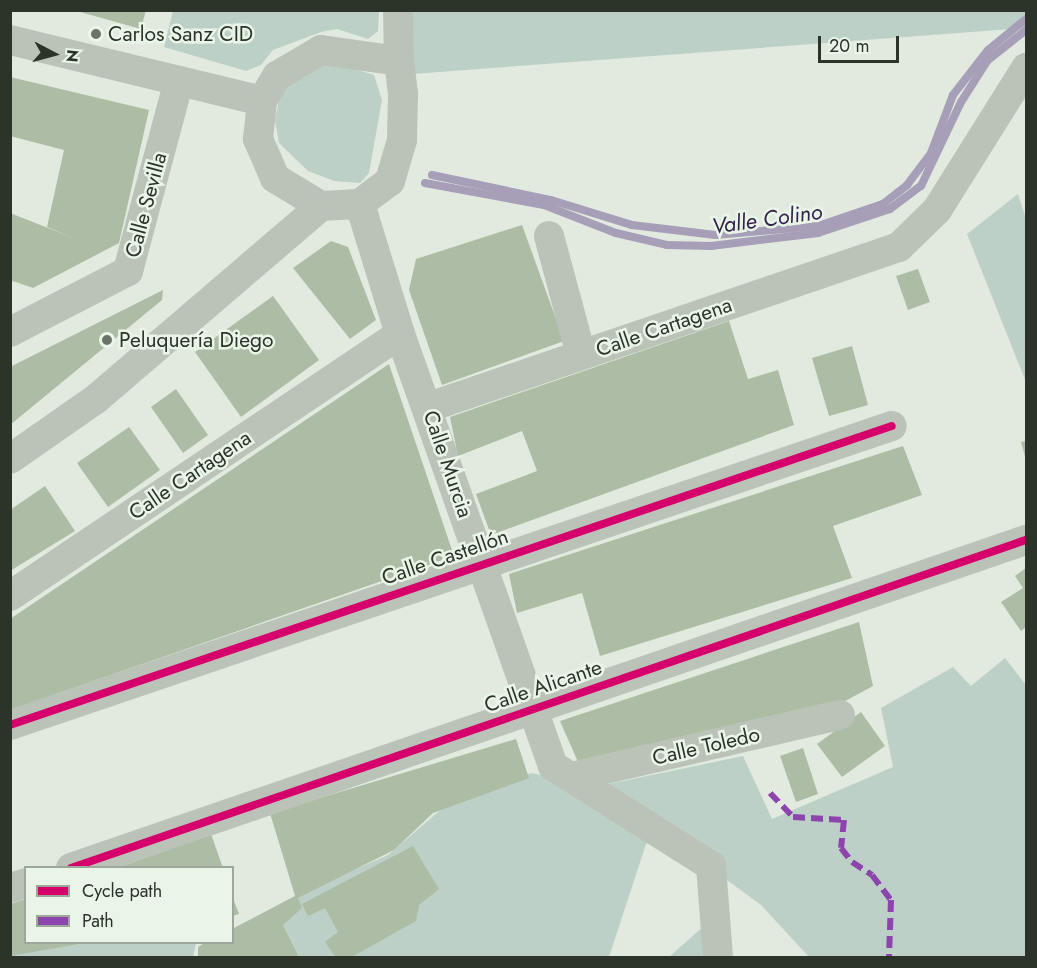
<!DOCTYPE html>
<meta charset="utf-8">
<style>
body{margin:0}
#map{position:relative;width:1037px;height:968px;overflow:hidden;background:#e2eae0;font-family:Jost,sans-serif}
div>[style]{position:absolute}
.green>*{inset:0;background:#bdd0c7}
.stream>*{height:8px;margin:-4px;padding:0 4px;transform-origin:4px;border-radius:4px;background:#a79eb8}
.building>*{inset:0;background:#adbca4}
.street>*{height:30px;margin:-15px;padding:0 15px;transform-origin:15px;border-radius:15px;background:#bbc3b9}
.quiet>*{height:6px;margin-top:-3px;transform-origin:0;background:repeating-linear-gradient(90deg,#8e44ad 0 12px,transparent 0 18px)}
.cycleway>*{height:8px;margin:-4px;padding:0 4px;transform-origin:4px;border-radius:4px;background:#d6006c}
.dots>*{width:16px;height:16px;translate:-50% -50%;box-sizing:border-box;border:3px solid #e9f6e7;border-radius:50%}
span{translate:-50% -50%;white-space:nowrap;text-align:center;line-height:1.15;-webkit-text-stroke:5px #e9f6e7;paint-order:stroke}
.poi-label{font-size:21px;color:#2c3328}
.left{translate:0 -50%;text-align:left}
.street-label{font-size:21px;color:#2c3328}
.water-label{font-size:22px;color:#35234f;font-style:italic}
.frame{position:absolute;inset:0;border:12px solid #2c3328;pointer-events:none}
.legend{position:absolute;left:24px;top:866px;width:210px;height:78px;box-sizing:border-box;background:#e9f6e7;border:2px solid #9da89b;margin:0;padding:8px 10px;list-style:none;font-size:18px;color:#2c3328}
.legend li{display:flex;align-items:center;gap:12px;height:30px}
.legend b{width:30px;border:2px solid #9da89b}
.north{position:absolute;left:24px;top:24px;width:60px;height:60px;-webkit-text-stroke:4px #e9f6e7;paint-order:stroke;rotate:96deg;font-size:16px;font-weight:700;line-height:24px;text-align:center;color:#2c3328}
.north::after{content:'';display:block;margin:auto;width:21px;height:27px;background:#2c3328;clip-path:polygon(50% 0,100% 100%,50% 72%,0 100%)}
.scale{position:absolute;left:818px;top:36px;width:81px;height:27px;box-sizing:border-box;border:3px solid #2c3328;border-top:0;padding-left:8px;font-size:18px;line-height:21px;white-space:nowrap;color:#2c3328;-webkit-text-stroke:4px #e9f6e7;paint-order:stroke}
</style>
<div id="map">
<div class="green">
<i style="clip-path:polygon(1026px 10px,1026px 28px,413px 74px,410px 11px)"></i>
<i style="clip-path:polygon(173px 11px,173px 10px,379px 11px,378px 31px,368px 39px,337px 29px,321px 32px,273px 50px,261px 65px,246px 71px,164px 47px)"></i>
<i style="clip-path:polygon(338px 64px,374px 75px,382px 100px,369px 173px,360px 183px,334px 181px,308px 171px,279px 143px,275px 120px,279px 100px,287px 86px,316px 66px)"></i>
<i style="clip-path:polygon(1018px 194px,1026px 219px,1026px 382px,967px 234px)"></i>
<i style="clip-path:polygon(1005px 658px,1026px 685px,1026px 957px,809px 957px,761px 905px,599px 786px,743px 756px,772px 819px,893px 767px,881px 708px,953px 667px,971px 686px)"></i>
<i style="clip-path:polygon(531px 773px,551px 777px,648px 838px,609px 957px,300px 957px,283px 925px,297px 895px,388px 855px,445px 806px)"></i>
<i style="clip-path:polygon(705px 925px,705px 957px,669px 957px)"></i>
<i style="clip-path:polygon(83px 943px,196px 943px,193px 957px,11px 958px,11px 954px)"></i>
</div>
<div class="stream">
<i style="left:432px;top:175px;width:122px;rotate:11.9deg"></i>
<i style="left:551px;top:200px;width:85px;rotate:17.2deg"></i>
<i style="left:632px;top:225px;width:84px;rotate:6.9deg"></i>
<i style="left:715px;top:235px;width:103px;rotate:-5deg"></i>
<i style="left:818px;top:226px;width:69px;rotate:-18.7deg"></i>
<i style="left:883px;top:204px;width:31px;rotate:-38deg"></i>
<i style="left:907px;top:185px;width:40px;rotate:-53deg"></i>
<i style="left:931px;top:153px;width:62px;rotate:-69.2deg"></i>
<i style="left:953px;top:95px;width:57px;rotate:-52.1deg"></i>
<i style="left:988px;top:50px;width:49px;rotate:-39.2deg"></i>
<i style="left:425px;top:183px;width:121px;rotate:10.5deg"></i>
<i style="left:544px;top:205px;width:77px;rotate:21.3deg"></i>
<i style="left:616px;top:233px;width:52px;rotate:13.2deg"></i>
<i style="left:667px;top:245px;width:44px;rotate:1.3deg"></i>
<i style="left:711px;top:246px;width:108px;rotate:-6.9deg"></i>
<i style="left:818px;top:233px;width:76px;rotate:-18.4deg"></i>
<i style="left:890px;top:209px;width:39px;rotate:-37deg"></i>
<i style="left:921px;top:186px;width:93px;rotate:-64.5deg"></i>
<i style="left:961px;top:102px;width:50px;rotate:-57.3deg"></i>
<i style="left:988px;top:60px;width:48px;rotate:-38.3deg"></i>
</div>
<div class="building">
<i style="clip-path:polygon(73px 10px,146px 10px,141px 29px)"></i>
<i style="clip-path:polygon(10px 77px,149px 110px,119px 243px,33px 288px,10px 280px,10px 213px,76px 239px,47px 227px,64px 150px,10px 136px)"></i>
<i style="clip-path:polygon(522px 225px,564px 341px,442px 385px,409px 290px,416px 259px)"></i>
<i style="clip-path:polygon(331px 241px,348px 247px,376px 320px,350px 339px,293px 268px)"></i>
<i style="clip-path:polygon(918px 269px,930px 302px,908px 310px,896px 276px)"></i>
<i style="clip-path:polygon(163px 290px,162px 300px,10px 425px,10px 367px)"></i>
<i style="clip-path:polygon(273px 296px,319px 360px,241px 417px,195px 352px)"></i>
<i style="clip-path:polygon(729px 321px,748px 379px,778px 370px,794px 425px,491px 535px,476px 494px,537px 471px,522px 431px,458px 456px,450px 417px)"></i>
<i style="clip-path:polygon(852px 346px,868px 405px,829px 416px,812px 358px)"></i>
<i style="clip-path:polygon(389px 364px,454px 556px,10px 710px,10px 619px)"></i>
<i style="clip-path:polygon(176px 389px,208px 435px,183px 453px,151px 407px)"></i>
<i style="clip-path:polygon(129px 427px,160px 470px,108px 507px,77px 463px)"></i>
<i style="clip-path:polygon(1026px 441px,1026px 460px,1021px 442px)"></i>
<i style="clip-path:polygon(903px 446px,922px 495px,833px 526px,852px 578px,600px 656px,582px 593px,517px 613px,509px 574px)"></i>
<i style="clip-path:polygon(45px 486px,75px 531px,10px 571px,10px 510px)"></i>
<i style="clip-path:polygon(1026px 568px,1026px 627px,1021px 631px,1001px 602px,1023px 588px,1015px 576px)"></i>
<i style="clip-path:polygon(859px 622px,873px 686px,836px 706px,578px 762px,560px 721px)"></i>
<i style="clip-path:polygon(861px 712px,885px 746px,842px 777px,817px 744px)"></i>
<i style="clip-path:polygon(516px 739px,529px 778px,433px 813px,394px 850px,298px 898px,302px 908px,283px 925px,300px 958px,198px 958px,198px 947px,206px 942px,232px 942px,232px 929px,295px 896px,270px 813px)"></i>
<i style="clip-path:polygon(803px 748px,818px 794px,796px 802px,780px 756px)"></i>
<i style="clip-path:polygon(211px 834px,223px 868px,117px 868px)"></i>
<i style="clip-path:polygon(413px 846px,439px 889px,419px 905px,416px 921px,350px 958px,336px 958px,325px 942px,338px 932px,325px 908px,308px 916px,302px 904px)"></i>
<i style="clip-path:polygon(232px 896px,239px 914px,232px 916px)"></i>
<i style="clip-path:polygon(26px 899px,26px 942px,79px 944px,10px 956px,10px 904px)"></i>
</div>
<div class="street">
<i style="left:398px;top:10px;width:51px;rotate:88.9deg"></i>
<i style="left:10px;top:40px;width:259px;rotate:13.6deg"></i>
<i style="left:321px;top:50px;width:79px;rotate:8deg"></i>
<i style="left:399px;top:61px;width:34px;rotate:83deg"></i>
<i style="left:403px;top:95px;width:45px;rotate:91.3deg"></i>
<i style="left:402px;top:140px;width:43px;rotate:106.3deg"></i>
<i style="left:390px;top:181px;width:38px;rotate:143deg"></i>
<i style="left:360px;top:204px;width:39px;rotate:177deg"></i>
<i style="left:321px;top:206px;width:54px;rotate:-148.7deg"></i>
<i style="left:275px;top:178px;width:43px;rotate:-113.6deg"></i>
<i style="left:258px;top:139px;width:38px;rotate:-84deg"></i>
<i style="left:262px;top:101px;width:29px;rotate:-59deg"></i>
<i style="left:277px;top:76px;width:51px;rotate:-30.6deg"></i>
<i style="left:360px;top:204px;width:136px;rotate:72.9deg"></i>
<i style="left:400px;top:334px;width:458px;rotate:70.5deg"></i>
<i style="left:553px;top:766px;width:187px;rotate:32.3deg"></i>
<i style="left:711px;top:866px;width:92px;rotate:85.6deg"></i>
<i style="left:549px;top:236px;width:123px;rotate:74.9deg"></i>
<i style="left:10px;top:332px;width:133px;rotate:-27.3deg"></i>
<i style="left:128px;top:271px;width:197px;rotate:-75deg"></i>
<i style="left:429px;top:407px;width:496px;rotate:-18.8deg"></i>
<i style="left:899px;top:247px;width:53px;rotate:-44.2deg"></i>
<i style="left:937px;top:210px;width:168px;rotate:-57.9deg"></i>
<i style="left:10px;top:459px;width:105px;rotate:-34.9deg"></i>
<i style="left:96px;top:399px;width:296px;rotate:-40.6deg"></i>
<i style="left:10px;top:596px;width:470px;rotate:-33.9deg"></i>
<i style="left:10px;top:725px;width:931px;rotate:-18.73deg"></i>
<i style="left:571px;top:777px;width:276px;rotate:-13deg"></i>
<i style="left:71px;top:868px;width:1010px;rotate:-18.96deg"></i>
<i style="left:10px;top:888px;width:17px;rotate:-17deg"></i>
</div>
<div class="quiet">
<i style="left:770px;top:793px;width:33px;rotate:46deg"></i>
<i style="left:793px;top:817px;width:51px;rotate:3.4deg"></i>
<i style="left:844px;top:820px;width:28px;rotate:96deg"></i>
<i style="left:841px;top:848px;width:18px;rotate:52deg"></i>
<i style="left:852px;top:862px;width:24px;rotate:33deg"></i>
<i style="left:872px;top:875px;width:31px;rotate:53deg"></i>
<i style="left:891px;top:900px;width:58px;rotate:92deg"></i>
</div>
<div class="cycleway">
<i style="left:10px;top:725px;width:931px;rotate:-18.73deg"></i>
<i style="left:71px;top:868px;width:1010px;rotate:-18.96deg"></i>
</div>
<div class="dots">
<i style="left:96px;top:34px;background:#6c7368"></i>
<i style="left:107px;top:340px;background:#6c7368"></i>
</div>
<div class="poi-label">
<span class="left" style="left:108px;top:34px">Carlos Sanz CID</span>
<span class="left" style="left:119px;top:340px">Peluquería Diego</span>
</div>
<div class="street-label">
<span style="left:146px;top:205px;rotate:-75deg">Calle Sevilla</span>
<span style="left:664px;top:327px;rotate:-19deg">Calle Cartagena</span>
<span style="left:448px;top:464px;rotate:71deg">Calle Murcia</span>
<span style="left:190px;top:475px;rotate:-34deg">Calle Cartagena</span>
<span style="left:445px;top:557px;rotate:-19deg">Calle Castellón</span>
<span style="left:543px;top:686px;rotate:-19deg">Calle Alicante</span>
<span style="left:706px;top:746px;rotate:-13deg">Calle Toledo</span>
</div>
<div class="water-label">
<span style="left:767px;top:219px;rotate:-8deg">Valle Colino</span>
</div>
<div class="frame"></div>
<ul class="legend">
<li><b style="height:8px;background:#d6006c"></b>Cycle path</li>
<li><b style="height:8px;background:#8e44ad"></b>Path</li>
</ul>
<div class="north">N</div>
<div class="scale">20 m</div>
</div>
